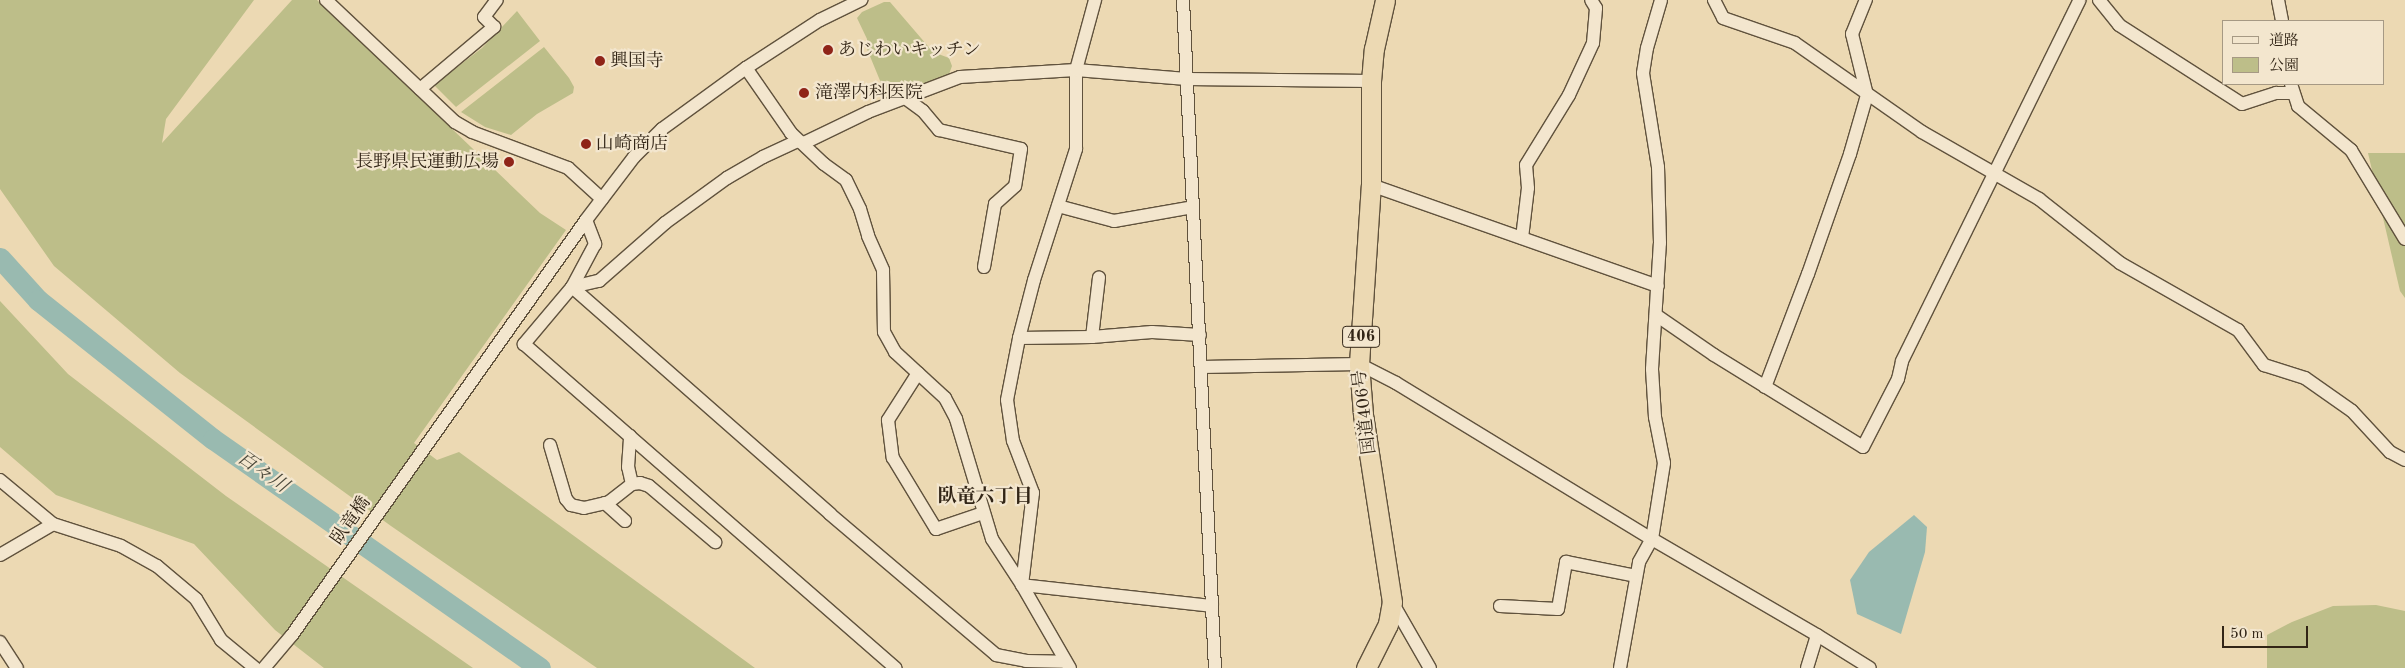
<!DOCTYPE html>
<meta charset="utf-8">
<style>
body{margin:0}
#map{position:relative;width:2405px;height:668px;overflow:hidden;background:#ecd9b3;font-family:"Old Standard TT","Noto Serif JP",serif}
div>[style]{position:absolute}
.green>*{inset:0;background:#bdbe89}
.water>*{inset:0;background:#99bab0}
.river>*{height:21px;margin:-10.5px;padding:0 10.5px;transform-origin:10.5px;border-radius:10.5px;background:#99bab0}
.roads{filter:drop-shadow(1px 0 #60523d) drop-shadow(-1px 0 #60523d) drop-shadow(0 1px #60523d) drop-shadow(0 -1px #60523d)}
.minor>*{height:12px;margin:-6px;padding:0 6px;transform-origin:6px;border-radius:6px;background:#f3e6ce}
.highway>*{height:19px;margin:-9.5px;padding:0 9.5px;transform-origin:9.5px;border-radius:9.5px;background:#ecd9b3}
.dots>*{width:14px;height:14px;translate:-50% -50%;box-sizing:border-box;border:2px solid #f3e6ce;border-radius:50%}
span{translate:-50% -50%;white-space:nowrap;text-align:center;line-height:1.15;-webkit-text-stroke:4.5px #f3e6ce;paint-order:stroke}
.shield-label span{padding:1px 4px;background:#f3e6ce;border:1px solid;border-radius:4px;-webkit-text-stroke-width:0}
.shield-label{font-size:16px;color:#322516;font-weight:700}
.poi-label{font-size:18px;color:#322516}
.left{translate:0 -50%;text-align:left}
.right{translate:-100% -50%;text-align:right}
.street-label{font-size:18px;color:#322516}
.water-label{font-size:19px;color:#4c4a3c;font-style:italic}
.neighbourhood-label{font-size:19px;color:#322516;font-weight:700}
.legend{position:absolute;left:2222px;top:20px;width:162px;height:65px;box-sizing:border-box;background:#f3e6ce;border:1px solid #a69984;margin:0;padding:6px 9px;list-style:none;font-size:15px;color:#322516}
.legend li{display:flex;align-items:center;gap:10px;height:25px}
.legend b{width:25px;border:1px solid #a69984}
.scale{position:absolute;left:2222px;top:626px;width:86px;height:22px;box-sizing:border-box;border:2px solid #322516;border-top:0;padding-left:6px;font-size:15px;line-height:18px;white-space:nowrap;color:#322516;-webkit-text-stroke:4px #f3e6ce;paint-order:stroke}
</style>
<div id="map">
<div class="green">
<i style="clip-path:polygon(0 0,254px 0,166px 119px,162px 143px,292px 0,317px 0,540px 213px,566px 230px,414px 443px,437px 460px,459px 452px,755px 668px,597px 668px,391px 526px,180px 373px,54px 266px,0 189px)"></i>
<i style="clip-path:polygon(884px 2px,890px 2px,933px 52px,949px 58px,952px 66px,948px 77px,888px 100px,867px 49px,867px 39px,857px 18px,862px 12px)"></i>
<i style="clip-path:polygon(517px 11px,540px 41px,456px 107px,434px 85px,482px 48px)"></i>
<i style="clip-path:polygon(544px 47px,569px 78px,574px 87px,573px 93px,537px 114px,511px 135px,485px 127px,461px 112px)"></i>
<i style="clip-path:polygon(2368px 153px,2405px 153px,2405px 298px,2400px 291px)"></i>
<i style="clip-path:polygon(0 301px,68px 374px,226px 496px,473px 668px,324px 668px,275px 630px,194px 544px,56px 495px,0 447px)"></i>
<i style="clip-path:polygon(2376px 605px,2405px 611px,2405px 668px,2267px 668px,2267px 635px,2292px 622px,2333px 606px)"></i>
</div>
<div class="water">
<i style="clip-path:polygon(1914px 515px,1927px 527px,1925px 552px,1901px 634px,1857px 614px,1850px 580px,1869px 552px)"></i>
</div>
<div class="river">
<i style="left:0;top:258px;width:57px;rotate:47.9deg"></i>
<i style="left:38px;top:300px;width:223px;rotate:38.5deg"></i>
<i style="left:213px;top:439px;width:399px;rotate:35deg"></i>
</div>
<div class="roads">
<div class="minor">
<i style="left:326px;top:0;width:178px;rotate:43.4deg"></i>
<i style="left:455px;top:122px;width:20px;rotate:30deg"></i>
<i style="left:472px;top:132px;width:103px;rotate:20.6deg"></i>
<i style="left:568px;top:168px;width:46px;rotate:42.4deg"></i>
<i style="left:1183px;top:0;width:669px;rotate:87.26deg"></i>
<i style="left:1714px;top:0;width:20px;rotate:63deg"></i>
<i style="left:1723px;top:18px;width:76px;rotate:19.1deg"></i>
<i style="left:1795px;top:43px;width:155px;rotate:35deg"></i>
<i style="left:1922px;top:132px;width:135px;rotate:29.8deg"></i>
<i style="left:2039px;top:199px;width:103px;rotate:38.3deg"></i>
<i style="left:2120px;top:263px;width:136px;rotate:29.6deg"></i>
<i style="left:2238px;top:330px;width:44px;rotate:53.4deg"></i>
<i style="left:2264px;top:365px;width:43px;rotate:17.6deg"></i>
<i style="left:2305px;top:378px;width:57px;rotate:35.1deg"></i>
<i style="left:2352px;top:411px;width:56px;rotate:47.2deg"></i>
<i style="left:2390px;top:452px;width:17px;rotate:28deg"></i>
<i style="left:2099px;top:0;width:32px;rotate:51deg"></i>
<i style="left:2119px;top:25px;width:146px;rotate:32.7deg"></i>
<i style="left:2242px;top:104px;width:36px;rotate:-18deg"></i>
<i style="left:2276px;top:93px;width:16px"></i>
<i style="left:2278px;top:0;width:21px;rotate:79deg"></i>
<i style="left:746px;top:68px;width:79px;rotate:55.3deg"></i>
<i style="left:791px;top:133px;width:45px;rotate:43.2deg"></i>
<i style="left:824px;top:164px;width:27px;rotate:36deg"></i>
<i style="left:846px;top:180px;width:32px;rotate:64deg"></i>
<i style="left:860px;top:209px;width:28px;rotate:73deg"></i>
<i style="left:868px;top:236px;width:37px;rotate:66deg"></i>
<i style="left:883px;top:270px;width:62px;rotate:89.1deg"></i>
<i style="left:884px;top:332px;width:23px;rotate:61deg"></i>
<i style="left:895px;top:352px;width:68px;rotate:42.6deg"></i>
<i style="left:945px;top:398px;width:24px;rotate:62deg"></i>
<i style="left:956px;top:419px;width:125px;rotate:73.3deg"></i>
<i style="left:992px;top:539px;width:55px;rotate:56.9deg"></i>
<i style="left:1022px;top:585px;width:96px;rotate:60deg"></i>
<i style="left:2291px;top:84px;width:23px;rotate:72deg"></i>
<i style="left:2298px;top:106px;width:69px;rotate:39.7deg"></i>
<i style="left:2351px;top:150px;width:104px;rotate:58.8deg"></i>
<i style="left:420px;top:89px;width:97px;rotate:-40deg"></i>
<i style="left:494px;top:27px;width:14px;rotate:-135deg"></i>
<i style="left:484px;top:17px;width:21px;rotate:-53deg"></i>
<i style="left:905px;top:98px;width:22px;rotate:36deg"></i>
<i style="left:923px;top:111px;width:25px;rotate:50deg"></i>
<i style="left:939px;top:130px;width:84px;rotate:13deg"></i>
<i style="left:1021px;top:149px;width:37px;rotate:99deg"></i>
<i style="left:1015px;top:186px;width:27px;rotate:138deg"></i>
<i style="left:995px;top:204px;width:64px;rotate:99.9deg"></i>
<i style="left:1371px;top:185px;width:304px;rotate:19.4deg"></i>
<i style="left:1058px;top:206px;width:58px;rotate:15deg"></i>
<i style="left:1114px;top:221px;width:80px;rotate:-10deg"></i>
<i style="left:586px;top:220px;width:26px;rotate:69deg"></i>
<i style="left:595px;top:244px;width:49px;rotate:118.1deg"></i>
<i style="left:572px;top:287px;width:75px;rotate:130.1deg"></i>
<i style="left:524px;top:344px;width:493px;rotate:41.1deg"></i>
<i style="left:1522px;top:238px;width:50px;rotate:-83.2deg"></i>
<i style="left:1528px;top:188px;width:23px;rotate:-95deg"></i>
<i style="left:1526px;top:165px;width:82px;rotate:-58.4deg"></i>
<i style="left:1569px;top:95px;width:57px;rotate:-65.2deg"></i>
<i style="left:1593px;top:43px;width:35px;rotate:-85deg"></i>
<i style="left:1596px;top:8px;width:9px;rotate:-122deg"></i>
<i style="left:572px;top:287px;width:28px;rotate:-13deg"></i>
<i style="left:599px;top:281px;width:88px;rotate:-41.3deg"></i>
<i style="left:665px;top:223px;width:77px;rotate:-36deg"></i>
<i style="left:727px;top:178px;width:42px;rotate:-30.3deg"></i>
<i style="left:763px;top:157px;width:38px;rotate:-25deg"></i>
<i style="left:797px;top:141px;width:7px;rotate:16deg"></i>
<i style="left:804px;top:143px;width:71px;rotate:-25.8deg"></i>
<i style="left:868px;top:112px;width:98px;rotate:-20.8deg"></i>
<i style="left:960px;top:77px;width:116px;rotate:-3.5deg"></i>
<i style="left:1076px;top:70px;width:111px;rotate:4.6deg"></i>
<i style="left:1187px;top:79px;width:184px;rotate:0.6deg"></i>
<i style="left:572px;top:287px;width:344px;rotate:41.3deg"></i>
<i style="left:830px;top:514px;width:218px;rotate:40.3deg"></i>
<i style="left:996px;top:655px;width:31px;rotate:11deg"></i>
<i style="left:1026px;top:661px;width:39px;rotate:1deg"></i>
<i style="left:1656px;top:315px;width:70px;rotate:34.6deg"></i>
<i style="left:1714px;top:355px;width:175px;rotate:31.7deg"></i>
<i style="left:1863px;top:447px;width:76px;rotate:-62.8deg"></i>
<i style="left:1898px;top:379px;width:18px;rotate:-77deg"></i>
<i style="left:1902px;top:361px;width:402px;rotate:-63.8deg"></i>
<i style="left:1092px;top:337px;width:60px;rotate:-83.3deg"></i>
<i style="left:1019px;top:338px;width:73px;rotate:-0.8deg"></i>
<i style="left:1092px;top:337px;width:60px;rotate:-4.8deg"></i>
<i style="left:1152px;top:332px;width:48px;rotate:3.6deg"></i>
<i style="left:1202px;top:367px;width:157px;rotate:-1.1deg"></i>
<i style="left:1359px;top:364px;width:42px;rotate:27.2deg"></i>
<i style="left:1396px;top:383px;width:300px;rotate:31.4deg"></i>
<i style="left:1652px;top:539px;width:191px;rotate:30.2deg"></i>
<i style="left:1817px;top:635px;width:62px;rotate:31.9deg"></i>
<i style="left:918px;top:373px;width:56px;rotate:122.6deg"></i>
<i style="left:888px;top:420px;width:38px;rotate:83deg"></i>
<i style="left:893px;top:458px;width:83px;rotate:58.8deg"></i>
<i style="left:936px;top:529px;width:50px;rotate:-18.8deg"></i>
<i style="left:1765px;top:387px;width:121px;rotate:-69.2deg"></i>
<i style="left:1808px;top:274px;width:127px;rotate:-70.7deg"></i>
<i style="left:1850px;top:154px;width:61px;rotate:-73.9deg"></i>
<i style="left:1867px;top:95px;width:63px;rotate:-103.8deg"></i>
<i style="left:1852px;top:34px;width:37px;rotate:-68deg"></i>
<i style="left:550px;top:445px;width:56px;rotate:73.5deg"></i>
<i style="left:566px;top:499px;width:8px;rotate:50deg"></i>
<i style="left:571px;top:505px;width:13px;rotate:13deg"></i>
<i style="left:584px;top:508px;width:26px;rotate:-13deg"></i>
<i style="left:609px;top:502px;width:29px;rotate:-38deg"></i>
<i style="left:632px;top:484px;width:17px;rotate:-103deg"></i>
<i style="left:628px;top:467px;width:31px;rotate:-86deg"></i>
<i style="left:0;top:480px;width:69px;rotate:39.7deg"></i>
<i style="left:53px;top:524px;width:71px;rotate:17.9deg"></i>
<i style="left:121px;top:546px;width:41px;rotate:29.1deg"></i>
<i style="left:157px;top:566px;width:51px;rotate:40.2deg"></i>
<i style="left:196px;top:599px;width:48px;rotate:58.6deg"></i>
<i style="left:221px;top:640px;width:44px;rotate:39.5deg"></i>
<i style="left:632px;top:484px;width:8px;rotate:-7deg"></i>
<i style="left:640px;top:483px;width:9px;rotate:18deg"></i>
<i style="left:649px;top:486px;width:87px;rotate:40.3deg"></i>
<i style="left:605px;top:503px;width:27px;rotate:42deg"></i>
<i style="left:0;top:555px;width:61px;rotate:-30.3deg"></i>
<i style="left:1022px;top:585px;width:93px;rotate:-83.2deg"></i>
<i style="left:1033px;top:493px;width:56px;rotate:-111deg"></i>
<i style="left:1013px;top:441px;width:41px;rotate:-98.3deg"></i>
<i style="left:1007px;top:400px;width:63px;rotate:-79deg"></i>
<i style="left:1019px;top:338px;width:60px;rotate:-75.5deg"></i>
<i style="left:1034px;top:280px;width:138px;rotate:-72.2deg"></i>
<i style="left:1076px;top:149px;width:79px;rotate:-90deg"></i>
<i style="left:1076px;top:70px;width:73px;rotate:-74.8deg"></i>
<i style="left:1022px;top:585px;width:191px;rotate:6.3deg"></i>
<i style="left:1392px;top:602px;width:76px;rotate:60.1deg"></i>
<i style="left:1500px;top:606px;width:58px;rotate:3deg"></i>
<i style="left:1558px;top:609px;width:48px;rotate:-80.3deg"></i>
<i style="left:1566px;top:562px;width:71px;rotate:11.3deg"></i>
<i style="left:0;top:642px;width:31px;rotate:57deg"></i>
<i style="left:264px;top:668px;width:43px;rotate:-49.7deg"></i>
<i style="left:292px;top:635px;width:509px;rotate:-54.68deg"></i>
<i style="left:586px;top:220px;width:79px;rotate:-52.7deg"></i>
<i style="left:634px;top:157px;width:40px;rotate:-45deg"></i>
<i style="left:662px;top:129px;width:104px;rotate:-36deg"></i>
<i style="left:746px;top:68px;width:88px;rotate:-33deg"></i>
<i style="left:820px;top:20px;width:46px;rotate:-26deg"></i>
<i style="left:1620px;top:668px;width:108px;rotate:-79.8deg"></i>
<i style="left:1639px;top:562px;width:26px;rotate:-61deg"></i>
<i style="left:1652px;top:539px;width:77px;rotate:-81deg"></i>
<i style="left:1664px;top:463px;width:47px;rotate:-101.1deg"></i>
<i style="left:1655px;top:417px;width:48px;rotate:-93.6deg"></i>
<i style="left:1652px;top:369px;width:126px;rotate:-86.4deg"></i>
<i style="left:1660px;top:243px;width:76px;rotate:-91.5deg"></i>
<i style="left:1658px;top:167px;width:95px;rotate:-99.1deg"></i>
<i style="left:1643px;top:73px;width:25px;rotate:-81deg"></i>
<i style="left:1647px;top:48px;width:50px;rotate:-73.7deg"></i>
<i style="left:1807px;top:668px;width:34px;rotate:-73deg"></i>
</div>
<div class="highway">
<i style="left:1366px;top:668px;width:49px;rotate:-63.4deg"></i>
<i style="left:1388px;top:624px;width:22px;rotate:-80deg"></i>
<i style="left:1392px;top:602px;width:190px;rotate:-98.8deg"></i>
<i style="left:1363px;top:414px;width:50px;rotate:-94.6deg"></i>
<i style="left:1359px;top:364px;width:179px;rotate:-86.2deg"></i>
<i style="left:1371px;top:185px;width:104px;rotate:-90deg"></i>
<i style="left:1371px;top:81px;width:32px;rotate:-85deg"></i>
<i style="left:1374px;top:49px;width:50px;rotate:-77.3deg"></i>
</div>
</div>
<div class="dots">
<i style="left:828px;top:50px;background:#8f2418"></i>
<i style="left:600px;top:61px;background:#8f2418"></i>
<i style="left:804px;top:93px;background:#8f2418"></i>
<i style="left:586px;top:144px;background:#8f2418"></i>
<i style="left:509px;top:162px;background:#8f2418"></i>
</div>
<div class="shield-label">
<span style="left:1361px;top:337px">406</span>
</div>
<div class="poi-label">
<span class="left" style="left:838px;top:50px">あじわいキッチン</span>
<span class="left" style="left:610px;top:61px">興国寺</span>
<span class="left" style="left:815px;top:93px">滝澤内科医院</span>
<span class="left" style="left:596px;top:144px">山崎商店</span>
<span class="right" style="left:499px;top:162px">長野県民運動広場</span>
</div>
<div class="street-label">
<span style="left:1365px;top:412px;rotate:-97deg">国道406号</span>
<span style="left:351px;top:521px;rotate:-55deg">臥竜橋</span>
</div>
<div class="water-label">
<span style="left:262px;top:473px;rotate:35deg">百々川</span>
</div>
<div class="neighbourhood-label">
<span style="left:985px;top:498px">臥竜六丁目</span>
</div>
<ul class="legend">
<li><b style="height:6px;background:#f3e6ce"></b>道路</li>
<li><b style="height:14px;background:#bdbe89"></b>公園</li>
</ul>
<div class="scale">50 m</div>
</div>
